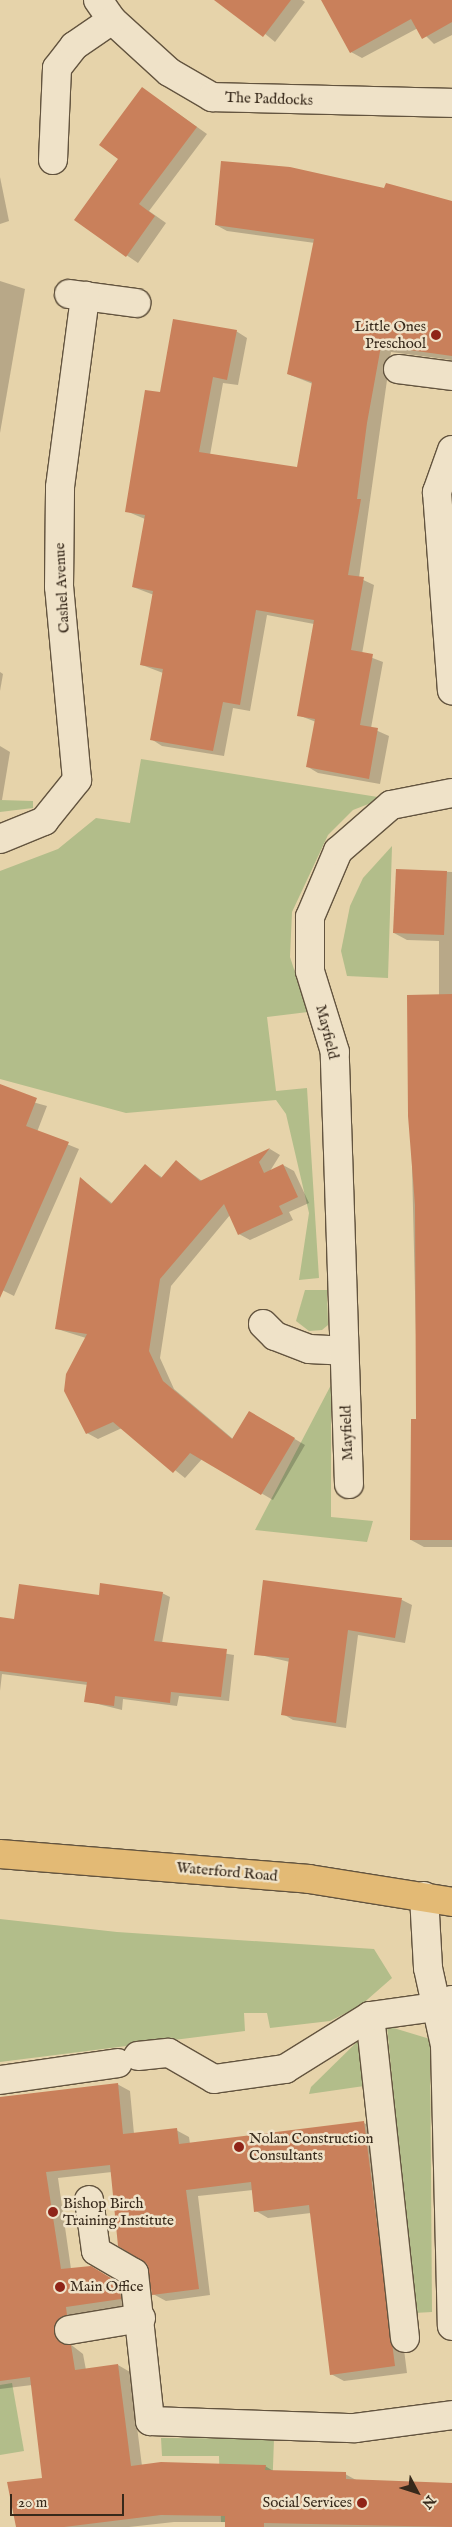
<!DOCTYPE html>
<style>
body{margin:0}
#map{position:relative;width:452px;height:2527px;overflow:hidden;background:#e6d3aa;font-family:"IM FELL English",serif}
div>[style]{position:absolute}
.green>*{inset:0;background:#b2bd8a}
.shadow>*{inset:0;background:#0003}
.building>*{inset:0;background:#c9805b}
.roads{filter:drop-shadow(1px 0 #63543f) drop-shadow(-1px 0 #63543f) drop-shadow(0 1px #63543f) drop-shadow(0 -1px #63543f)}
.minor>*{height:28px;margin:-14px;padding:0 14px;transform-origin:14px;border-radius:14px;background:#efe2c8}
.major>*{height:28px;margin:-14px;padding:0 14px;transform-origin:14px;border-radius:14px;background:#e3ba75}
.dots>*{width:14px;height:14px;translate:-50% -50%;box-sizing:border-box;border:2px solid #efe2c8;border-radius:50%}
span{translate:-50% -50%;white-space:nowrap;text-align:center;line-height:1.15;-webkit-text-stroke:5px #efe2c8;paint-order:stroke}
.street-label{font-size:15px;color:#37291b}
.poi-label{font-size:15px;color:#37291b}
.right{translate:-100% -50%;text-align:right}
.left{translate:0 -50%;text-align:left}
.north{position:absolute;left:392px;top:2467px;width:50px;height:50px;-webkit-text-stroke:4px #efe2c8;paint-order:stroke;rotate:130deg;font-size:14px;font-weight:700;line-height:20px;text-align:center;color:#37291b}
.north::after{content:'';display:block;margin:auto;width:18px;height:22px;background:#37291b;clip-path:polygon(50% 0,100% 100%,50% 72%,0 100%)}
.scale{position:absolute;left:10px;top:2494px;width:114px;height:22px;box-sizing:border-box;border:2px solid #37291b;border-top:0;padding-left:6px;font-size:15px;line-height:18px;white-space:nowrap;color:#37291b;-webkit-text-stroke:4px #efe2c8;paint-order:stroke}
</style>
<div id="map">
<div class="green">
<i style="clip-path:polygon(141px 759px,384px 798px,353px 810px,328px 835px,292px 912px,290px 957px,308px 1012px,267px 1017px,276px 1091px,307px 1088px,319px 1278px,299px 1280px,309px 1213px,286px 1114px,276px 1100px,126px 1113px,0 1079px,0 871px,58px 849px,96px 818px,130px 823px)"></i>
<i style="clip-path:polygon(0 800px,33px 801px,33px 808px,0 812px)"></i>
<i style="clip-path:polygon(392px 846px,388px 978px,347px 976px,341px 951px,350px 906px,363px 878px)"></i>
<i style="clip-path:polygon(305px 1290px,327px 1290px,328px 1325px,322px 1330px,309px 1331px,296px 1321px)"></i>
<i style="clip-path:polygon(331px 1385px,331px 1517px,373px 1521px,367px 1542px,255px 1530px)"></i>
<i style="clip-path:polygon(0 1919px,117px 1932px,374px 1949px,392px 1978px,360px 2006px,330px 2021px,270px 2028px,267px 2013px,244px 2013px,245px 2031px,0 2062px)"></i>
<i style="clip-path:polygon(387px 2026px,430px 2039px,432px 2312px,414px 2313px)"></i>
<i style="clip-path:polygon(364px 2035px,371px 2085px,309px 2094px,311px 2087px)"></i>
<i style="clip-path:polygon(12px 2383px,24px 2451px,0 2455px,0 2385px)"></i>
<i style="clip-path:polygon(161px 2438px,274px 2439px,271px 2523px,221px 2522px,219px 2456px,162px 2456px)"></i>
</div>
<div class="shadow">
<i style="clip-path:polygon(224px 0,302px 0,305px 2px,275px 42px)"></i>
<i style="clip-path:polygon(323px 0,452px 0,452px 35px,434px 44px,418px 28px,362px 58px,351px 52px)"></i>
<i style="clip-path:polygon(142px 88px,207px 134px,149px 211px,166px 223px,138px 263px,75px 220px,119px 158px)"></i>
<i style="clip-path:polygon(0 177px,9px 221px,0 224px)"></i>
<i style="clip-path:polygon(385px 190px,452px 202px,452px 360px,391px 352px,359px 578px,374px 585px,362px 654px,383px 662px,371px 728px,389px 736px,380px 784px,318px 773px,308px 767px,316px 722px,298px 715px,314px 624px,267px 615px,250px 711px,233px 708px,224px 756px,162px 746px,151px 739px,163px 673px,142px 665px,154px 595px,133px 587px,145px 519px,126px 511px,161px 394px,236px 331px,247px 338px,238px 385px,223px 383px,210px 455px,298px 468px,313px 384px,288px 374px,315px 243px,227px 231px,216px 225px)"></i>
<i style="clip-path:polygon(0 281px,25px 289px,0 433px)"></i>
<i style="clip-path:polygon(0 672px,3px 674px,0 691px)"></i>
<i style="clip-path:polygon(0 746px,10px 752px,2px 800px,0 800px)"></i>
<i style="clip-path:polygon(397px 870px,452px 872px,452px 1547px,424px 1547px,411px 1540px,418px 1420px,408px 996px,439px 996px,439px 941px,407px 940px,394px 933px)"></i>
<i style="clip-path:polygon(0 1093px,47px 1106px,37px 1132px,79px 1149px,14px 1296px,0 1289px)"></i>
<i style="clip-path:polygon(270px 1149px,280px 1155px,270px 1171px,283px 1165px,294px 1171px,309px 1203px,289px 1212px,293px 1220px,250px 1240px,239px 1234px,230px 1215px,171px 1286px,160px 1358px,174px 1389px,233px 1439px,249px 1412px,305px 1445px,273px 1500px,202px 1459px,185px 1478px,122px 1428px,98px 1439px,87px 1433px,86px 1338px,57px 1329px,81px 1179px,113px 1204px,145px 1166px,163px 1178px,176px 1162px,202px 1181px)"></i>
<i style="clip-path:polygon(264px 1582px,402px 1600px,412px 1605px,405px 1643px,358px 1635px,346px 1728px,293px 1720px,283px 1714px,290px 1662px,256px 1654px)"></i>
<i style="clip-path:polygon(162px 1593px,170px 1597px,162px 1643px,234px 1655px,229px 1701px,179px 1696px,177px 1706px,123px 1699px,122px 1710px,86px 1701px,88px 1685px,2px 1674px,0 1691px,0 1619px,15px 1620px,100px 1597px)"></i>
<i style="clip-path:polygon(117px 2084px,130px 2091px,134px 2134px,176px 2130px,189px 2137px,190px 2144px,364px 2123px,376px 2130px,407px 2373px,344px 2381px,331px 2374px,311px 2213px,268px 2218px,256px 2211px,253px 2190px,198px 2196px,210px 2295px,166px 2301px,153px 2294px,148px 2263px,112px 2172px,58px 2178px,71px 2269px,91px 2268px,131px 2291px,133px 2306px,77px 2314px,79px 2321px,65px 2340px,83px 2354px,86px 2370px,118px 2365px,130px 2372px,142px 2466px,265px 2466px,275px 2472px,345px 2474px,358px 2481px,452px 2484px,452px 2527px,226px 2527px,226px 2522px,174px 2522px,129px 2527px,17px 2527px,44px 2479px,32px 2385px,0 2389px,0 2098px)"></i>
</div>
<div class="building">
<i style="clip-path:polygon(214px 0,291px 0,263px 37px)"></i>
<i style="clip-path:polygon(321px 0,452px 0,452px 22px,422px 39px,411px 19px,350px 53px)"></i>
<i style="clip-path:polygon(142px 87px,197px 127px,139px 204px,155px 216px,126px 257px,74px 220px,118px 159px,99px 145px)"></i>
<i style="clip-path:polygon(221px 161px,290px 167px,384px 188px,386px 183px,452px 201px,452px 356px,381px 346px,367px 423px,357px 499px,361px 499px,348px 575px,364px 577px,351px 650px,373px 654px,360px 725px,378px 728px,369px 779px,306px 767px,315px 719px,297px 716px,314px 620px,256px 610px,240px 705px,223px 702px,213px 751px,150px 740px,163px 669px,140px 665px,153px 591px,132px 587px,145px 515px,125px 512px,145px 390px,160px 392px,173px 319px,237px 330px,227px 380px,213px 377px,199px 452px,297px 467px,312px 382px,287px 374px,314px 239px,215px 225px)"></i>
<i style="clip-path:polygon(396px 869px,447px 871px,444px 935px,393px 933px)"></i>
<i style="clip-path:polygon(452px 994px,452px 1540px,410px 1540px,411px 1419px,416px 1419px,415px 1205px,408px 1116px,407px 995px)"></i>
<i style="clip-path:polygon(0 1084px,37px 1098px,26px 1126px,69px 1142px,0 1298px)"></i>
<i style="clip-path:polygon(270px 1148px,259px 1162px,264px 1173px,283px 1164px,298px 1197px,279px 1206px,283px 1214px,238px 1235px,224px 1204px,160px 1279px,149px 1351px,163px 1381px,232px 1439px,249px 1411px,295px 1438px,261px 1495px,190px 1453px,173px 1473px,113px 1422px,86px 1434px,64px 1391px,66px 1374px,87px 1334px,55px 1329px,80px 1177px,111px 1204px,145px 1164px,161px 1178px,176px 1160px,200px 1181px)"></i>
<i style="clip-path:polygon(263px 1580px,402px 1598px,395px 1638px,348px 1630px,336px 1723px,281px 1715px,289px 1658px,254px 1655px)"></i>
<i style="clip-path:polygon(100px 1583px,163px 1592px,154px 1641px,227px 1649px,221px 1697px,171px 1692px,170px 1703px,115px 1696px,114px 1706px,84px 1702px,87px 1682px,0 1671px,0 1617px,14px 1619px,19px 1584px,99px 1595px)"></i>
<i style="clip-path:polygon(118px 2083px,123px 2134px,177px 2128px,179px 2144px,364px 2121px,395px 2366px,330px 2375px,309px 2205px,254px 2212px,251px 2182px,186px 2190px,199px 2289px,152px 2295px,147px 2264px,118px 2246px,110px 2165px,46px 2172px,61px 2269px,91px 2266px,119px 2283px,121px 2299px,66px 2307px,67px 2315px,59px 2318px,54px 2332px,57px 2340px,71px 2345px,75px 2370px,118px 2364px,131px 2466px,161px 2462px,266px 2465px,265px 2470px,346px 2472px,346px 2479px,452px 2483px,452px 2527px,264px 2523px,264px 2527px,225px 2527px,225px 2516px,161px 2515px,64px 2527px,16px 2527px,7px 2482px,42px 2478px,30px 2377px,0 2381px,0 2097px)"></i>
</div>
<div class="roads">
<div class="minor">
<i style="left:98px;top:0;width:24px;rotate:55deg"></i>
<i style="left:112px;top:20px;width:77px;rotate:42.4deg"></i>
<i style="left:169px;top:72px;width:50px;rotate:30.2deg"></i>
<i style="left:212px;top:97px;width:240px;rotate:1.4deg"></i>
<i style="left:53px;top:160px;width:92px;rotate:-87.5deg"></i>
<i style="left:57px;top:68px;width:28px;rotate:-52deg"></i>
<i style="left:74px;top:46px;width:46px;rotate:-34.4deg"></i>
<i style="left:69px;top:294px;width:68px;rotate:7.7deg"></i>
<i style="left:398px;top:369px;width:54px;rotate:7.4deg"></i>
<i style="left:452px;top:450px;width:45px;rotate:109.7deg"></i>
<i style="left:437px;top:492px;width:199px;rotate:85.7deg"></i>
<i style="left:0;top:839px;width:48px;rotate:-22.2deg"></i>
<i style="left:44px;top:821px;width:53px;rotate:-51.2deg"></i>
<i style="left:77px;top:780px;width:194px;rotate:-95.3deg"></i>
<i style="left:59px;top:587px;width:100px;rotate:-89.4deg"></i>
<i style="left:60px;top:487px;width:193px;rotate:-82.5deg"></i>
<i style="left:263px;top:1324px;width:17px;rotate:45deg"></i>
<i style="left:275px;top:1336px;width:36px;rotate:21deg"></i>
<i style="left:309px;top:1349px;width:35px;rotate:3deg"></i>
<i style="left:349px;top:1484px;width:432px;rotate:-91.9deg"></i>
<i style="left:335px;top:1052px;width:85px;rotate:-107.2deg"></i>
<i style="left:310px;top:971px;width:54px;rotate:-90deg"></i>
<i style="left:310px;top:917px;width:72px;rotate:-67deg"></i>
<i style="left:338px;top:851px;width:70px;rotate:-41deg"></i>
<i style="left:391px;top:805px;width:62px;rotate:-11.1deg"></i>
<i style="left:424px;top:1896px;width:72px;rotate:86.8deg"></i>
<i style="left:428px;top:1968px;width:79px;rotate:77.6deg"></i>
<i style="left:445px;top:2045px;width:281px;rotate:88.6deg"></i>
<i style="left:370px;top:2016px;width:324px;rotate:83.8deg"></i>
<i style="left:138px;top:2056px;width:31px;rotate:-6deg"></i>
<i style="left:169px;top:2053px;width:52px;rotate:30deg"></i>
<i style="left:214px;top:2079px;width:72px;rotate:-8deg"></i>
<i style="left:285px;top:2069px;width:100px;rotate:-31.9deg"></i>
<i style="left:370px;top:2016px;width:67px;rotate:-7.8deg"></i>
<i style="left:436px;top:2007px;width:17px;rotate:-24deg"></i>
<i style="left:0;top:2080px;width:119px;rotate:-8.2deg"></i>
<i style="left:89px;top:2200px;width:51px;rotate:82.2deg"></i>
<i style="left:96px;top:2251px;width:44px;rotate:30.1deg"></i>
<i style="left:134px;top:2273px;width:149px;rotate:83.8deg"></i>
<i style="left:150px;top:2421px;width:205px;rotate:2deg"></i>
<i style="left:355px;top:2428px;width:98px;rotate:-7.6deg"></i>
<i style="left:69px;top:2330px;width:73px;rotate:-9.5deg"></i>
</div>
<div class="major">
<i style="left:0;top:1854px;width:310px;rotate:4.6deg"></i>
<i style="left:309px;top:1879px;width:145px;rotate:9.1deg"></i>
</div>
</div>
<div class="dots">
<i style="left:436px;top:335px;background:#8f2418"></i>
<i style="left:239px;top:2147px;background:#8f2418"></i>
<i style="left:53px;top:2212px;background:#8f2418"></i>
<i style="left:60px;top:2287px;background:#8f2418"></i>
<i style="left:362px;top:2503px;background:#8f2418"></i>
</div>
<div class="street-label">
<span style="left:269px;top:99px;rotate:2deg">The Paddocks</span>
<span style="left:62px;top:588px;rotate:-93deg">Cashel Avenue</span>
<span style="left:327px;top:1032px;rotate:76deg">Mayfield</span>
<span style="left:347px;top:1433px;rotate:-92deg">Mayfield</span>
<span style="left:227px;top:1872px;rotate:5deg">Waterford Road</span>
</div>
<div class="poi-label">
<span class="right" style="left:426px;top:335px">Little Ones<br>Preschool</span>
<span class="left" style="left:249px;top:2147px">Nolan Construction<br>Consultants</span>
<span class="left" style="left:63px;top:2212px">Bishop Birch<br>Training Institute</span>
<span class="left" style="left:70px;top:2287px">Main Office</span>
<span class="right" style="left:352px;top:2503px">Social Services</span>
</div>
<div class="north">N</div>
<div class="scale">20 m</div>
</div>
